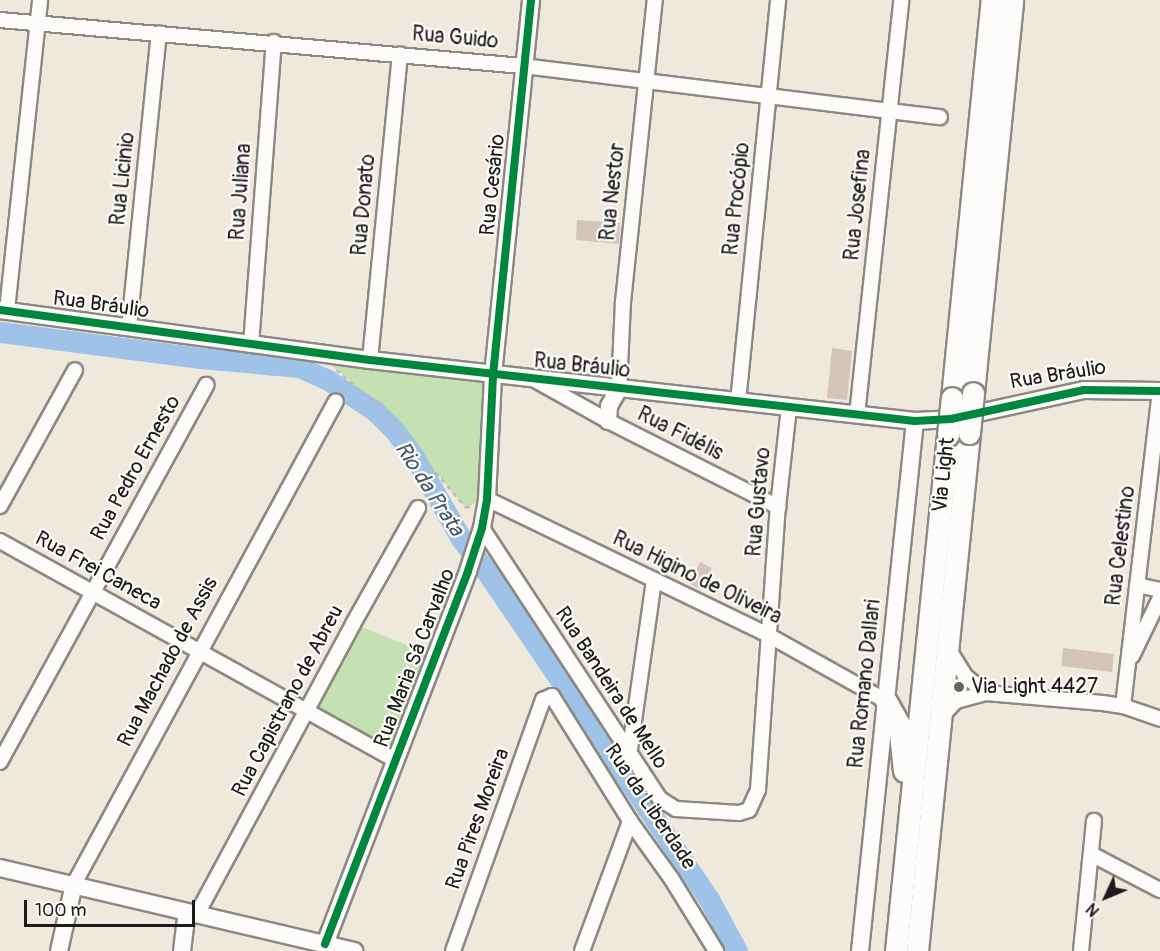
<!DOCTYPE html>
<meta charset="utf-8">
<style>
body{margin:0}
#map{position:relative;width:1160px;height:951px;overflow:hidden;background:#efe8dd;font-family:Pangolin,sans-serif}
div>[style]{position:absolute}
.green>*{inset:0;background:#c6e1b1}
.river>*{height:21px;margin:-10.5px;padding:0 10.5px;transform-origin:10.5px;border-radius:10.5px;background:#9fc3e8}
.building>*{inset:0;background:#d4c4bc}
.path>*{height:2px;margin-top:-1px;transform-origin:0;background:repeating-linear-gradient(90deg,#b9b8b7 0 4.5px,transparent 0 9px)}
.roads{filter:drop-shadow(2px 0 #8c8983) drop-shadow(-2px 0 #8c8983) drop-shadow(0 2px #8c8983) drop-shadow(0 -2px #8c8983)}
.minor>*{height:14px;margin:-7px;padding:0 7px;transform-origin:7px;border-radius:7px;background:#fdfcfa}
.tertiary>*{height:16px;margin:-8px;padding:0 8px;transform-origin:8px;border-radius:8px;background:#fdfcfa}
.primary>*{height:21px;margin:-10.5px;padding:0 10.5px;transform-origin:10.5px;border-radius:10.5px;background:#fdfcfa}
.bridges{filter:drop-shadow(2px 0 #8c8983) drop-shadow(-2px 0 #8c8983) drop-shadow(0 2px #8c8983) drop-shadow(0 -2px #8c8983)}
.primary-bridge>*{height:21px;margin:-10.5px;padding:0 10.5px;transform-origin:10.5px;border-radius:10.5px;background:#fdfcfa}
.cycleway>*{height:8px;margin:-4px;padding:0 4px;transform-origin:4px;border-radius:4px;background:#00873e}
.dots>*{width:16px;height:16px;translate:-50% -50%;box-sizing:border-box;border:3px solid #fdfcf7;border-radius:50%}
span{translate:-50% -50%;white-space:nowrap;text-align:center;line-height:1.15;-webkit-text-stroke:4.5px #fdfcf7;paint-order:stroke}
.street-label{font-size:21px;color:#1c1c1c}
.poi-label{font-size:21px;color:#1c1c1c}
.left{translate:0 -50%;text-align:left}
.water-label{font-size:22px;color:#43586f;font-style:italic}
.north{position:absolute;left:1076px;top:867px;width:60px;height:60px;-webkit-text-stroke:4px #fdfcf7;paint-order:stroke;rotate:226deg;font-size:16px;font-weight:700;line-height:24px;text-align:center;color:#1c1c1c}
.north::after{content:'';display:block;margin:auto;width:21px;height:27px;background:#1c1c1c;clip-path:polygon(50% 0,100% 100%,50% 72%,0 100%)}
.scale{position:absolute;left:24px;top:900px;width:171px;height:27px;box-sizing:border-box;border:3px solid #1c1c1c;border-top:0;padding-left:8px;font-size:18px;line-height:21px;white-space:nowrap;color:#1c1c1c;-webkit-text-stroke:4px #fdfcf7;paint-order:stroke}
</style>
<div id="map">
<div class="green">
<i style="clip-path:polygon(322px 357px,488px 381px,482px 499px,466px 508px,377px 404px)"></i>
<i style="clip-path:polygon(355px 624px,433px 656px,394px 757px,307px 711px)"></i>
</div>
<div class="river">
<i style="left:0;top:332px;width:202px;rotate:7.4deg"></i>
<i style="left:200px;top:358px;width:99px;rotate:5.2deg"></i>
<i style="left:299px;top:367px;width:32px;rotate:24deg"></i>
<i style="left:328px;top:380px;width:56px;rotate:33.4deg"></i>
<i style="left:375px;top:411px;width:30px;rotate:45deg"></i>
<i style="left:396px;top:432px;width:34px;rotate:54deg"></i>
<i style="left:416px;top:460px;width:92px;rotate:60.1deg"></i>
<i style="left:462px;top:540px;width:36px;rotate:52deg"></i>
<i style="left:484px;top:568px;width:400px;rotate:55.8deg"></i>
<i style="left:709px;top:899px;width:59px;rotate:61.7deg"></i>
</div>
<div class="building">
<i style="clip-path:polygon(577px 220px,620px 223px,619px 244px,576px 240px)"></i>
<i style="clip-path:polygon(832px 348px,852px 351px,847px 400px,827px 398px)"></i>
<i style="clip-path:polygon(700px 562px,712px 568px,701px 590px,690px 584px)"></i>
<i style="clip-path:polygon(1063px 648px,1114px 654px,1112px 672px,1061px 666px)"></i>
</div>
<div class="path">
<i style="left:336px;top:370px;width:53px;rotate:39.7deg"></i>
<i style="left:377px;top:404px;width:137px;rotate:49.4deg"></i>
<i style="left:466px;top:508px;width:8px;rotate:-23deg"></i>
<i style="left:343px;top:392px;width:12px;rotate:-55deg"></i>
<i style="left:637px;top:811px;width:15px;rotate:-53deg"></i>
</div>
<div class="roads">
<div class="minor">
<i style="left:0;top:20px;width:525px;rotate:5.03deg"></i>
<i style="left:523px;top:66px;width:420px;rotate:7deg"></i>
<i style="left:7px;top:310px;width:312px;rotate:-83.9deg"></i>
<i style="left:129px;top:327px;width:295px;rotate:-84.2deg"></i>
<i style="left:251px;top:345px;width:304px;rotate:-85.7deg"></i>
<i style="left:370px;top:360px;width:307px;rotate:-84.4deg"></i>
<i style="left:533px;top:379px;width:86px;rotate:29.2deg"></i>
<i style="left:608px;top:421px;width:191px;rotate:26.8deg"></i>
<i style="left:619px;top:389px;width:87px;rotate:-87.4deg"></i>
<i style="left:623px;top:302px;width:304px;rotate:-84deg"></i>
<i style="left:738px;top:402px;width:404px;rotate:-84.3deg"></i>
<i style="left:857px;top:415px;width:417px;rotate:-83.9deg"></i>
<i style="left:487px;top:499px;width:312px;rotate:25.8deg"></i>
<i style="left:768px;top:635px;width:135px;rotate:29.2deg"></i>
<i style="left:0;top:506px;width:155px;rotate:-61.1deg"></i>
<i style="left:482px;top:528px;width:324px;rotate:56.7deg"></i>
<i style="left:660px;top:799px;width:19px;rotate:32deg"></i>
<i style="left:676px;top:809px;width:63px;rotate:3.6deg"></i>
<i style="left:739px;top:813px;width:10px;rotate:-17deg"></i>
<i style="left:749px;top:810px;width:22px;rotate:-66deg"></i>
<i style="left:758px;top:790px;width:284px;rotate:-86deg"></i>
<i style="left:778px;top:507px;width:100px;rotate:-83.7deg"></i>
<i style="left:0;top:541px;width:452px;rotate:29deg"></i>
<i style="left:1137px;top:585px;width:24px;rotate:12deg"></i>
<i style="left:949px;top:650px;width:31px;rotate:58deg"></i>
<i style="left:965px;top:676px;width:27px;rotate:39deg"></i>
<i style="left:1132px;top:656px;width:64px;rotate:-64.2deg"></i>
<i style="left:1123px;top:706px;width:318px;rotate:-83.3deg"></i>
<i style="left:940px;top:718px;width:23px;rotate:-47deg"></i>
<i style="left:956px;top:701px;width:31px;rotate:-15deg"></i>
<i style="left:986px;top:693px;width:117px;rotate:4.9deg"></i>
<i style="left:1103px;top:703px;width:20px;rotate:9deg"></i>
<i style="left:1123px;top:706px;width:39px;rotate:19deg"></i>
<i style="left:629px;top:756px;width:178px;rotate:-81.9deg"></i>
<i style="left:0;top:762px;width:430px;rotate:-61.3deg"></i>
<i style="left:1091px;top:854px;width:78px;rotate:27.6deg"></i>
<i style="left:74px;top:884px;width:549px;rotate:-61.52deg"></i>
<i style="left:197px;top:914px;width:329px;rotate:-61.7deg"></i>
<i style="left:353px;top:624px;width:133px;rotate:-60.7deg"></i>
<i style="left:453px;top:951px;width:267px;rotate:-70.3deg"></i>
<i style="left:543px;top:700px;width:10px;rotate:-24deg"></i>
<i style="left:552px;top:696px;width:147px;rotate:58deg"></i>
<i style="left:630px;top:821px;width:70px;rotate:54.3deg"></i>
<i style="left:671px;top:878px;width:86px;rotate:58.3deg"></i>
<i style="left:582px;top:951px;width:139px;rotate:-69.7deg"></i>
<i style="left:1081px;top:951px;width:131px;rotate:-84.3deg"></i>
</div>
<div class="tertiary">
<i style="left:0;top:310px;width:373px;rotate:7.7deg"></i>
<i style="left:370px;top:360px;width:548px;rotate:6.39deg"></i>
<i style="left:915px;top:421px;width:36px;rotate:-3deg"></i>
<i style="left:951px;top:419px;width:136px;rotate:-12.3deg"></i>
<i style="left:1084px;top:390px;width:76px;rotate:0.8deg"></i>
<i style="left:608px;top:421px;width:15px;rotate:-86deg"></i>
<i style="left:609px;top:406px;width:20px;rotate:-60deg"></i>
<i style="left:0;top:868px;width:364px;rotate:13.2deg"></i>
<i style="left:325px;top:944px;width:399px;rotate:-69deg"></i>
<i style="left:468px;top:571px;width:45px;rotate:-72deg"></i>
<i style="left:482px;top:528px;width:29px;rotate:-80deg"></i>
<i style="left:487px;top:499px;width:124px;rotate:-87.2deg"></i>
<i style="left:493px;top:375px;width:377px;rotate:-84.2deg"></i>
<i style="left:59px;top:951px;width:69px;rotate:-77.4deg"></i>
<i style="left:182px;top:951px;width:39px;rotate:-83deg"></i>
<i style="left:860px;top:951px;width:533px;rotate:-84.08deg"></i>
</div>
<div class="primary">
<i style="left:973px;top:393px;width:395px;rotate:-84.3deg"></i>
<i style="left:952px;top:398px;width:400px;rotate:-84.3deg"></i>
<i style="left:886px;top:701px;width:26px;rotate:61deg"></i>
<i style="left:899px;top:724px;width:47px;rotate:83.9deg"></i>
<i style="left:896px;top:951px;width:519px;rotate:-84.25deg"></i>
<i style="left:917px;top:951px;width:521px;rotate:-84.27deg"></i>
</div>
</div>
<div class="bridges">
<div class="primary-bridge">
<i style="left:969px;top:433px;width:40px;rotate:-84.3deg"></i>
<i style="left:948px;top:435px;width:37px;rotate:-84deg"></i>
</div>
</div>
<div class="cycleway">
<i style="left:0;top:310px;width:373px;rotate:7.7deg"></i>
<i style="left:370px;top:360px;width:548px;rotate:6.39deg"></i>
<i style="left:915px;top:421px;width:36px;rotate:-3deg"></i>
<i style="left:951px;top:419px;width:136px;rotate:-12.3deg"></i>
<i style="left:1084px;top:390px;width:76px;rotate:0.8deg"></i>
<i style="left:325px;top:944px;width:399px;rotate:-69deg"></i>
<i style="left:468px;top:571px;width:45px;rotate:-72deg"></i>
<i style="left:482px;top:528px;width:29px;rotate:-80deg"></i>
<i style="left:487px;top:499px;width:124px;rotate:-87.2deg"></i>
<i style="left:493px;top:375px;width:377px;rotate:-84.2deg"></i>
</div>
<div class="dots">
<i style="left:959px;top:687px;background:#666360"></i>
</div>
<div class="street-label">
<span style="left:455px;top:38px;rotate:5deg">Rua Guido</span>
<span style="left:123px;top:179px;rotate:-84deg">Rua Licinio</span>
<span style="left:493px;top:185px;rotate:-84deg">Rua Cesário</span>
<span style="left:241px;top:192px;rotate:-86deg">Rua Juliana</span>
<span style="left:613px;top:192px;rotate:-84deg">Rua Nestor</span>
<span style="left:737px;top:199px;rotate:-84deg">Rua Procópio</span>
<span style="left:364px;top:205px;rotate:-85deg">Rua Donato</span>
<span style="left:858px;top:205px;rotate:-84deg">Rua Josefina</span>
<span style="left:101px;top:305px;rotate:8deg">Rua Bráulio</span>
<span style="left:582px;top:366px;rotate:6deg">Rua Bráulio</span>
<span style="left:1058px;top:375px;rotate:-9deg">Rua Bráulio</span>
<span style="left:680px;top:434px;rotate:27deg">Rua Fidélis</span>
<span style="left:136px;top:468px;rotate:-61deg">Rua Pedro Ernesto</span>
<span style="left:944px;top:475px;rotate:-84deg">Via Light</span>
<span style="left:759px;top:502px;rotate:-85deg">Rua Gustavo</span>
<span style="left:1121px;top:546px;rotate:-83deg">Rua Celestino</span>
<span style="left:98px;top:571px;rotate:29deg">Rua Frei Caneca</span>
<span style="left:697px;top:578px;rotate:26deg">Rua Higino de Oliveira</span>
<span style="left:415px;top:658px;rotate:-69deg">Rua Maria Sá Carvalho</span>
<span style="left:168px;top:662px;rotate:-62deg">Rua Machado de Assis</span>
<span style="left:865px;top:684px;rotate:-84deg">Rua Romano Dallari</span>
<span style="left:611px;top:688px;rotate:57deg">Rua Bandeira de Mello</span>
<span style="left:288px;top:701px;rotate:-62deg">Rua Capistrano de Abreu</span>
<span style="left:650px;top:807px;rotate:56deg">Rua da Liberdade</span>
<span style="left:478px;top:819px;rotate:-70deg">Rua Pires Moreira</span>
</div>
<div class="poi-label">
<span class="left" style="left:971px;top:687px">Via Light 4427</span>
</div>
<div class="water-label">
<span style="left:429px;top:489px;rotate:57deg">Rio da Prata</span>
</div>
<div class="north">N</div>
<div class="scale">100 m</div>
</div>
